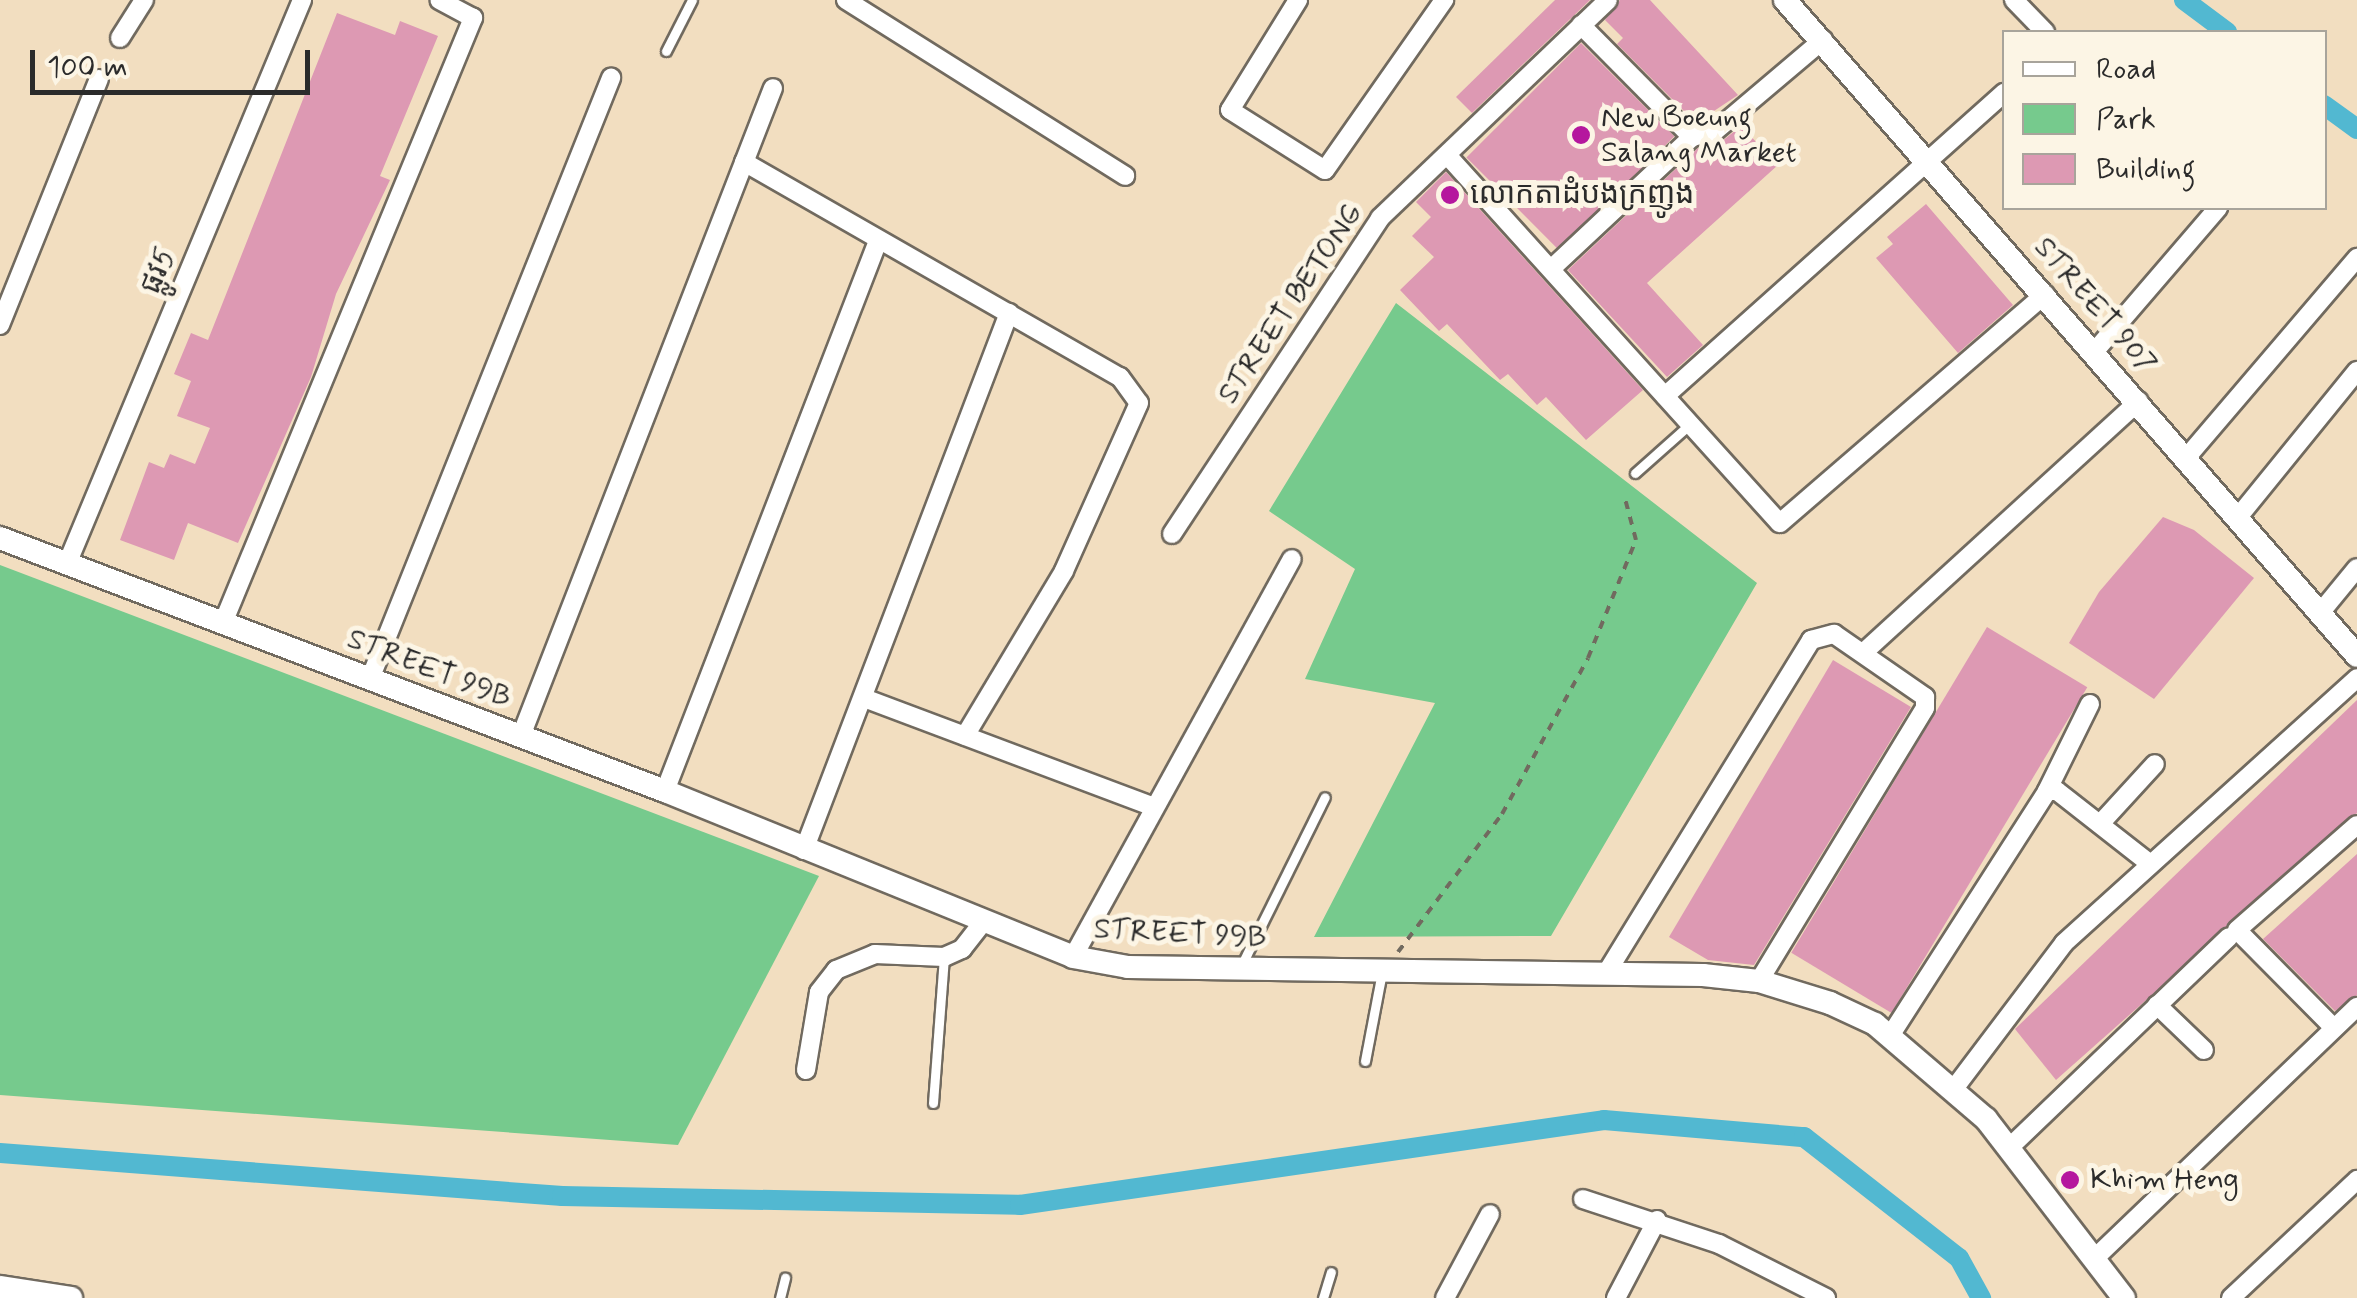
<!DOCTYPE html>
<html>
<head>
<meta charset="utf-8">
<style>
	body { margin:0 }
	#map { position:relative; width:2357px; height:1298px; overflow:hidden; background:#f2dec0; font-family:Mynerve,"Noto Sans Khmer",sans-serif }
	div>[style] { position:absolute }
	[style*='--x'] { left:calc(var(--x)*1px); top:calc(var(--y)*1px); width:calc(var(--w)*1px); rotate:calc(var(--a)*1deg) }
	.green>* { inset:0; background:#76ca8d }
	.canal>* { height:20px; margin:-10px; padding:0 10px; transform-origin:10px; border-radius:10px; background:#52b8d1 }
	.building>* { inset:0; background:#dd99b3; transform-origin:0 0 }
	.path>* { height:4px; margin-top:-2px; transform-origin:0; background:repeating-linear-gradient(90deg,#716a5f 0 8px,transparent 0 16px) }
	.roads { filter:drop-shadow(2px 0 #716a5f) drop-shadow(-2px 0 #716a5f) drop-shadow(0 2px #716a5f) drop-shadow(0 -2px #716a5f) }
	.service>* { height:9px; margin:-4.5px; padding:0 4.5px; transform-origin:4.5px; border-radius:4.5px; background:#fff }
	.minor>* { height:18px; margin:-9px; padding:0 9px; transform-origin:9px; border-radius:9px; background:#fff }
	.tertiary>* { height:22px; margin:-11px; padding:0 11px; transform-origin:11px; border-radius:11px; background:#fff }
	.dots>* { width:28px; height:28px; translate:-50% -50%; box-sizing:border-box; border:5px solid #fcf5e5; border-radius:50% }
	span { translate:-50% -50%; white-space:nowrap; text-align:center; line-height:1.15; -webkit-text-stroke:10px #fcf5e5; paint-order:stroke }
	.poi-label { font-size:30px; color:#2b2b2b }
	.left { translate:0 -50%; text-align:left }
	.street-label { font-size:30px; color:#2b2b2b }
	.legend { position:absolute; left:2002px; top:30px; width:325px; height:180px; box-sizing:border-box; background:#fcf5e5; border:2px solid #a8a49b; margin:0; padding:12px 18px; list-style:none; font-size:30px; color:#2b2b2b }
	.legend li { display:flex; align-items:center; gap:20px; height:50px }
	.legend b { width:50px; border:2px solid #a8a49b }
	.scale { position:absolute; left:30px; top:50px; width:280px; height:45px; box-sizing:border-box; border:5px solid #2b2b2b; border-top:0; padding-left:12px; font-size:30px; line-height:35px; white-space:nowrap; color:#2b2b2b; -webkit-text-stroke:8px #fcf5e5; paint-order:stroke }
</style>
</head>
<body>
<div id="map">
	<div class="green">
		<i style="clip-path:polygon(1396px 303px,1757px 583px,1551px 936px,1314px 937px,1435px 703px,1305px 679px,1355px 569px,1269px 511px)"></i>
		<i style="clip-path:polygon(0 565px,819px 876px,678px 1145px,0 1095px)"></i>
	</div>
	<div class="canal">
		<i style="--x:2184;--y:0;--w:54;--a:36.7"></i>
		<i style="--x:2324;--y:105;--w:41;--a:36"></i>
		<i style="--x:0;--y:1153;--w:564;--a:4.38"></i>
		<i style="--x:562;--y:1196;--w:458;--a:1.1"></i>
		<i style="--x:1020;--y:1205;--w:590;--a:-8.28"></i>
		<i style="--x:1604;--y:1120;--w:201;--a:4.9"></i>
		<i style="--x:1804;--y:1137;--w:197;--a:38"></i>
		<i style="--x:1959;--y:1258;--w:46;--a:61.2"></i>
	</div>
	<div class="building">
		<i style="clip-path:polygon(1555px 0,1590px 0,1472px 113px,1456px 97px)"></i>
		<i style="clip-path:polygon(1620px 0,1650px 0,1738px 95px,1696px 123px,1617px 44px,1623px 38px,1605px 20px)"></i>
		<i style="clip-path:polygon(337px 13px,395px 35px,400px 21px,438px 36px,380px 176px,390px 180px,336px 294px,311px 377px,238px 543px,188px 523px,174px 560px,120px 540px,149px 462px,164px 468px,170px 454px,195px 464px,210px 428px,177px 416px,191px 381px,174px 374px,191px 333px,208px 340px)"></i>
		<i style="left:1581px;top:43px;width:132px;height:162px;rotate:45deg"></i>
		<i style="clip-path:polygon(1741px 126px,1778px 165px,1647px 283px,1703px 345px,1667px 377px,1568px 270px,1698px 148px,1721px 142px)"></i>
		<i style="clip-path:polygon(1446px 172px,1643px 390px,1586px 440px,1546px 397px,1537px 405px,1508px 374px,1500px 380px,1447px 324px,1439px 331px,1400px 290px,1434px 257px,1412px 236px,1431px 217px,1416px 202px)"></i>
		<i style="clip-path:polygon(1926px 204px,2013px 305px,1958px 353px,1876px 258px,1893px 244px,1887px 237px)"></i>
		<i style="clip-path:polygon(2163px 517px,2194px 530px,2254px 578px,2154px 699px,2069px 643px,2099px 592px)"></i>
		<i style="left:1987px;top:627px;width:117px;height:380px;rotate:31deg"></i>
		<i style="clip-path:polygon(1833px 660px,1911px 707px,1754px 965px,1708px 960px,1669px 937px)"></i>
		<i style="clip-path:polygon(2357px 700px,2357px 813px,2056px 1080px,2015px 1029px)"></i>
		<i style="clip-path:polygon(2357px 854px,2357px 995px,2335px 1011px,2263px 939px)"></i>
	</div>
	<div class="path">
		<i style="--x:1398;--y:952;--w:173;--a:-53"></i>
		<i style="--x:1502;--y:814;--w:178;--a:-61.1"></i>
		<i style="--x:1588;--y:658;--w:127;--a:-67.9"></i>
		<i style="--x:1636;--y:540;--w:47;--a:-104.9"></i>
	</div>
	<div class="roads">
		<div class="service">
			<i style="--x:666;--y:51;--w:57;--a:-63"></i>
			<i style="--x:1635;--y:473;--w:74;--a:-41.7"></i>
			<i style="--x:1242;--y:964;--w:186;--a:-63.6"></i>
			<i style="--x:1365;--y:1061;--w:91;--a:-79.2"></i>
			<i style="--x:933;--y:1103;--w:146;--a:-85.7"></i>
			<i style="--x:780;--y:1298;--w:21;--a:-76"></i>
			<i style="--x:1323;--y:1298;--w:27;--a:-73"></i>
		</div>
		<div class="minor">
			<i style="--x:846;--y:0;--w:330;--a:32.2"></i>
			<i style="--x:1298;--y:0;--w:129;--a:121.7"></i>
			<i style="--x:1230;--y:110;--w:112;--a:32.3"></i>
			<i style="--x:1325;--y:170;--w:208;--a:-55"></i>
			<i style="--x:2014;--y:0;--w:45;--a:45.9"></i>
			<i style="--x:1581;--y:25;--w:158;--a:45.3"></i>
			<i style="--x:120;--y:38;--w:45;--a:-57.7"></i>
			<i style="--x:1447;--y:155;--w:496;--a:47.9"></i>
			<i style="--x:1780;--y:523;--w:350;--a:-40.8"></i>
			<i style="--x:744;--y:162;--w:433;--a:29.8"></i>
			<i style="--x:1120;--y:377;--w:32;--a:54"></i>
			<i style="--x:1139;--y:403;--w:184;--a:114.1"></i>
			<i style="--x:1064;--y:571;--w:192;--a:121"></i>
			<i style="--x:1551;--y:269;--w:193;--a:-43.1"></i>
			<i style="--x:1692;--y:137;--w:23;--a:-13"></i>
			<i style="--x:1714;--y:132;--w:143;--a:-40.2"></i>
			<i style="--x:0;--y:325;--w:265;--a:-68.1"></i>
			<i style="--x:2095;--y:351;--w:189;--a:-49.3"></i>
			<i style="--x:1665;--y:396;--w:455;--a:-41.8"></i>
			<i style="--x:2187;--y:457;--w:262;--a:-49.5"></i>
			<i style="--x:2239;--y:516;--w:187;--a:-50.9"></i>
			<i style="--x:1172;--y:534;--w:378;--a:-56.6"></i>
			<i style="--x:1380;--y:218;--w:315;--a:-43.7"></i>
			<i style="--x:67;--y:564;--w:611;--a:-67.38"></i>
			<i style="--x:2320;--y:613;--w:58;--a:-50.6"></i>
			<i style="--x:223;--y:623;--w:655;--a:-67.55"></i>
			<i style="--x:473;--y:18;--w:38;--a:-152"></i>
			<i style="--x:1864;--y:652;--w:372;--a:-42.4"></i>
			<i style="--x:370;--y:679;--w:648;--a:-68.15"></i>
			<i style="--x:864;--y:698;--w:308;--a:20.6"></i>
			<i style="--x:521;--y:736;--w:695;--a:-68.75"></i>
			<i style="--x:665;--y:791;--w:590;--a:-68.83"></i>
			<i style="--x:2047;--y:791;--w:10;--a:0"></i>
			<i style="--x:2057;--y:791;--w:115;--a:38"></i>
			<i style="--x:2100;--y:824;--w:81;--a:-47.5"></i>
			<i style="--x:804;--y:850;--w:575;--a:-69.11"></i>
			<i style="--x:1073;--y:957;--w:454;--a:-61.2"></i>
			<i style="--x:1607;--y:972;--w:390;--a:-58.4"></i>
			<i style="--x:1811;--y:640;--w:24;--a:-15"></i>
			<i style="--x:1834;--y:634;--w:111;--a:34.7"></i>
			<i style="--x:1925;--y:697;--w:11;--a:90"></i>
			<i style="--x:1925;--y:708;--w:320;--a:121.3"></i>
			<i style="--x:2157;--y:1005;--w:65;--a:43.8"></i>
			<i style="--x:2333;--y:1027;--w:136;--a:-134.7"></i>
			<i style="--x:2237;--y:930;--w:159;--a:-41.2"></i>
			<i style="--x:1890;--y:1036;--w:291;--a:-57.3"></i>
			<i style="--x:2047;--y:791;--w:97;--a:-63.7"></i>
			<i style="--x:806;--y:1070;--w:79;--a:-80.5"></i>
			<i style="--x:819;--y:992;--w:28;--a:-52"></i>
			<i style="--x:836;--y:970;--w:42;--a:-22.3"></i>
			<i style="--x:875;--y:954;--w:69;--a:2.5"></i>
			<i style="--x:944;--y:957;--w:20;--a:-24"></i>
			<i style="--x:962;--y:949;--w:36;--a:-52"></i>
			<i style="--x:1953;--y:1090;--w:184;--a:-52.9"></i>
			<i style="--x:2064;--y:943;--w:395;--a:-42.1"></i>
			<i style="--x:2010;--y:1147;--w:303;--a:-43.8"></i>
			<i style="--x:1583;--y:1199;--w:143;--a:18.3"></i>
			<i style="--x:1719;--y:1244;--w:120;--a:26.8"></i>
			<i style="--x:2095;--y:1258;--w:363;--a:-43.8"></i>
			<i style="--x:1445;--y:1298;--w:95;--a:-61.8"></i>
			<i style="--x:1616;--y:1298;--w:88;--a:-62.3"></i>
			<i style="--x:2231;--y:1298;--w:173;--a:-43.1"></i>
		</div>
		<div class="tertiary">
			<i style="--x:1785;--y:0;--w:870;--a:48.91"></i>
			<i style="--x:0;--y:538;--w:712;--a:20.83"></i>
			<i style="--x:665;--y:791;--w:440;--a:22.1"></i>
			<i style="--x:1073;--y:957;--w:56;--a:10.3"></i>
			<i style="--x:1128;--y:967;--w:575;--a:0.8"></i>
			<i style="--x:1703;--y:975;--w:56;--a:6.1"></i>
			<i style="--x:1759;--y:981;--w:74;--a:17.2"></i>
			<i style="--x:1830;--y:1003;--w:50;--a:25"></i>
			<i style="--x:1875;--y:1024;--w:146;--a:40.6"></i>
			<i style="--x:1986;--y:1119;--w:226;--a:52.4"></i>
			<i style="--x:0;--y:1287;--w:72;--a:8.8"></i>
		</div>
	</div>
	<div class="dots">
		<i style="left:1581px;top:135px;background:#b5179e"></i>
		<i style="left:1450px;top:195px;background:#b5179e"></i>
		<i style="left:2070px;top:1180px;background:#b5179e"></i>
	</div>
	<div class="poi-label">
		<span class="left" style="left:1601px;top:135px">New Boeung<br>Salang Market</span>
		<span class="left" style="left:1470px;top:195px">លោកតាដំបងក្រញូង</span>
		<span class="left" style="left:2090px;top:1180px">Khim Heng</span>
	</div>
	<div class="street-label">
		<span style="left:159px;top:271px;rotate:-67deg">ផ្លូវ5</span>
		<span style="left:1291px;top:304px;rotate:-56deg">STREET BETONG</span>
		<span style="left:2095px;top:306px;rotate:49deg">STREET 907</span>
		<span style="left:429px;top:669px;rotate:21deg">STREET 99B</span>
		<span style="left:1180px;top:934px;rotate:3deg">STREET 99B</span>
	</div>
	<ul class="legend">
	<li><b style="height:12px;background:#fff"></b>Road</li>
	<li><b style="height:28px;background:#76ca8d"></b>Park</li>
	<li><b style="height:28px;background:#dd99b3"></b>Building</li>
	</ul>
	<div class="scale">100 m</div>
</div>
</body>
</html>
